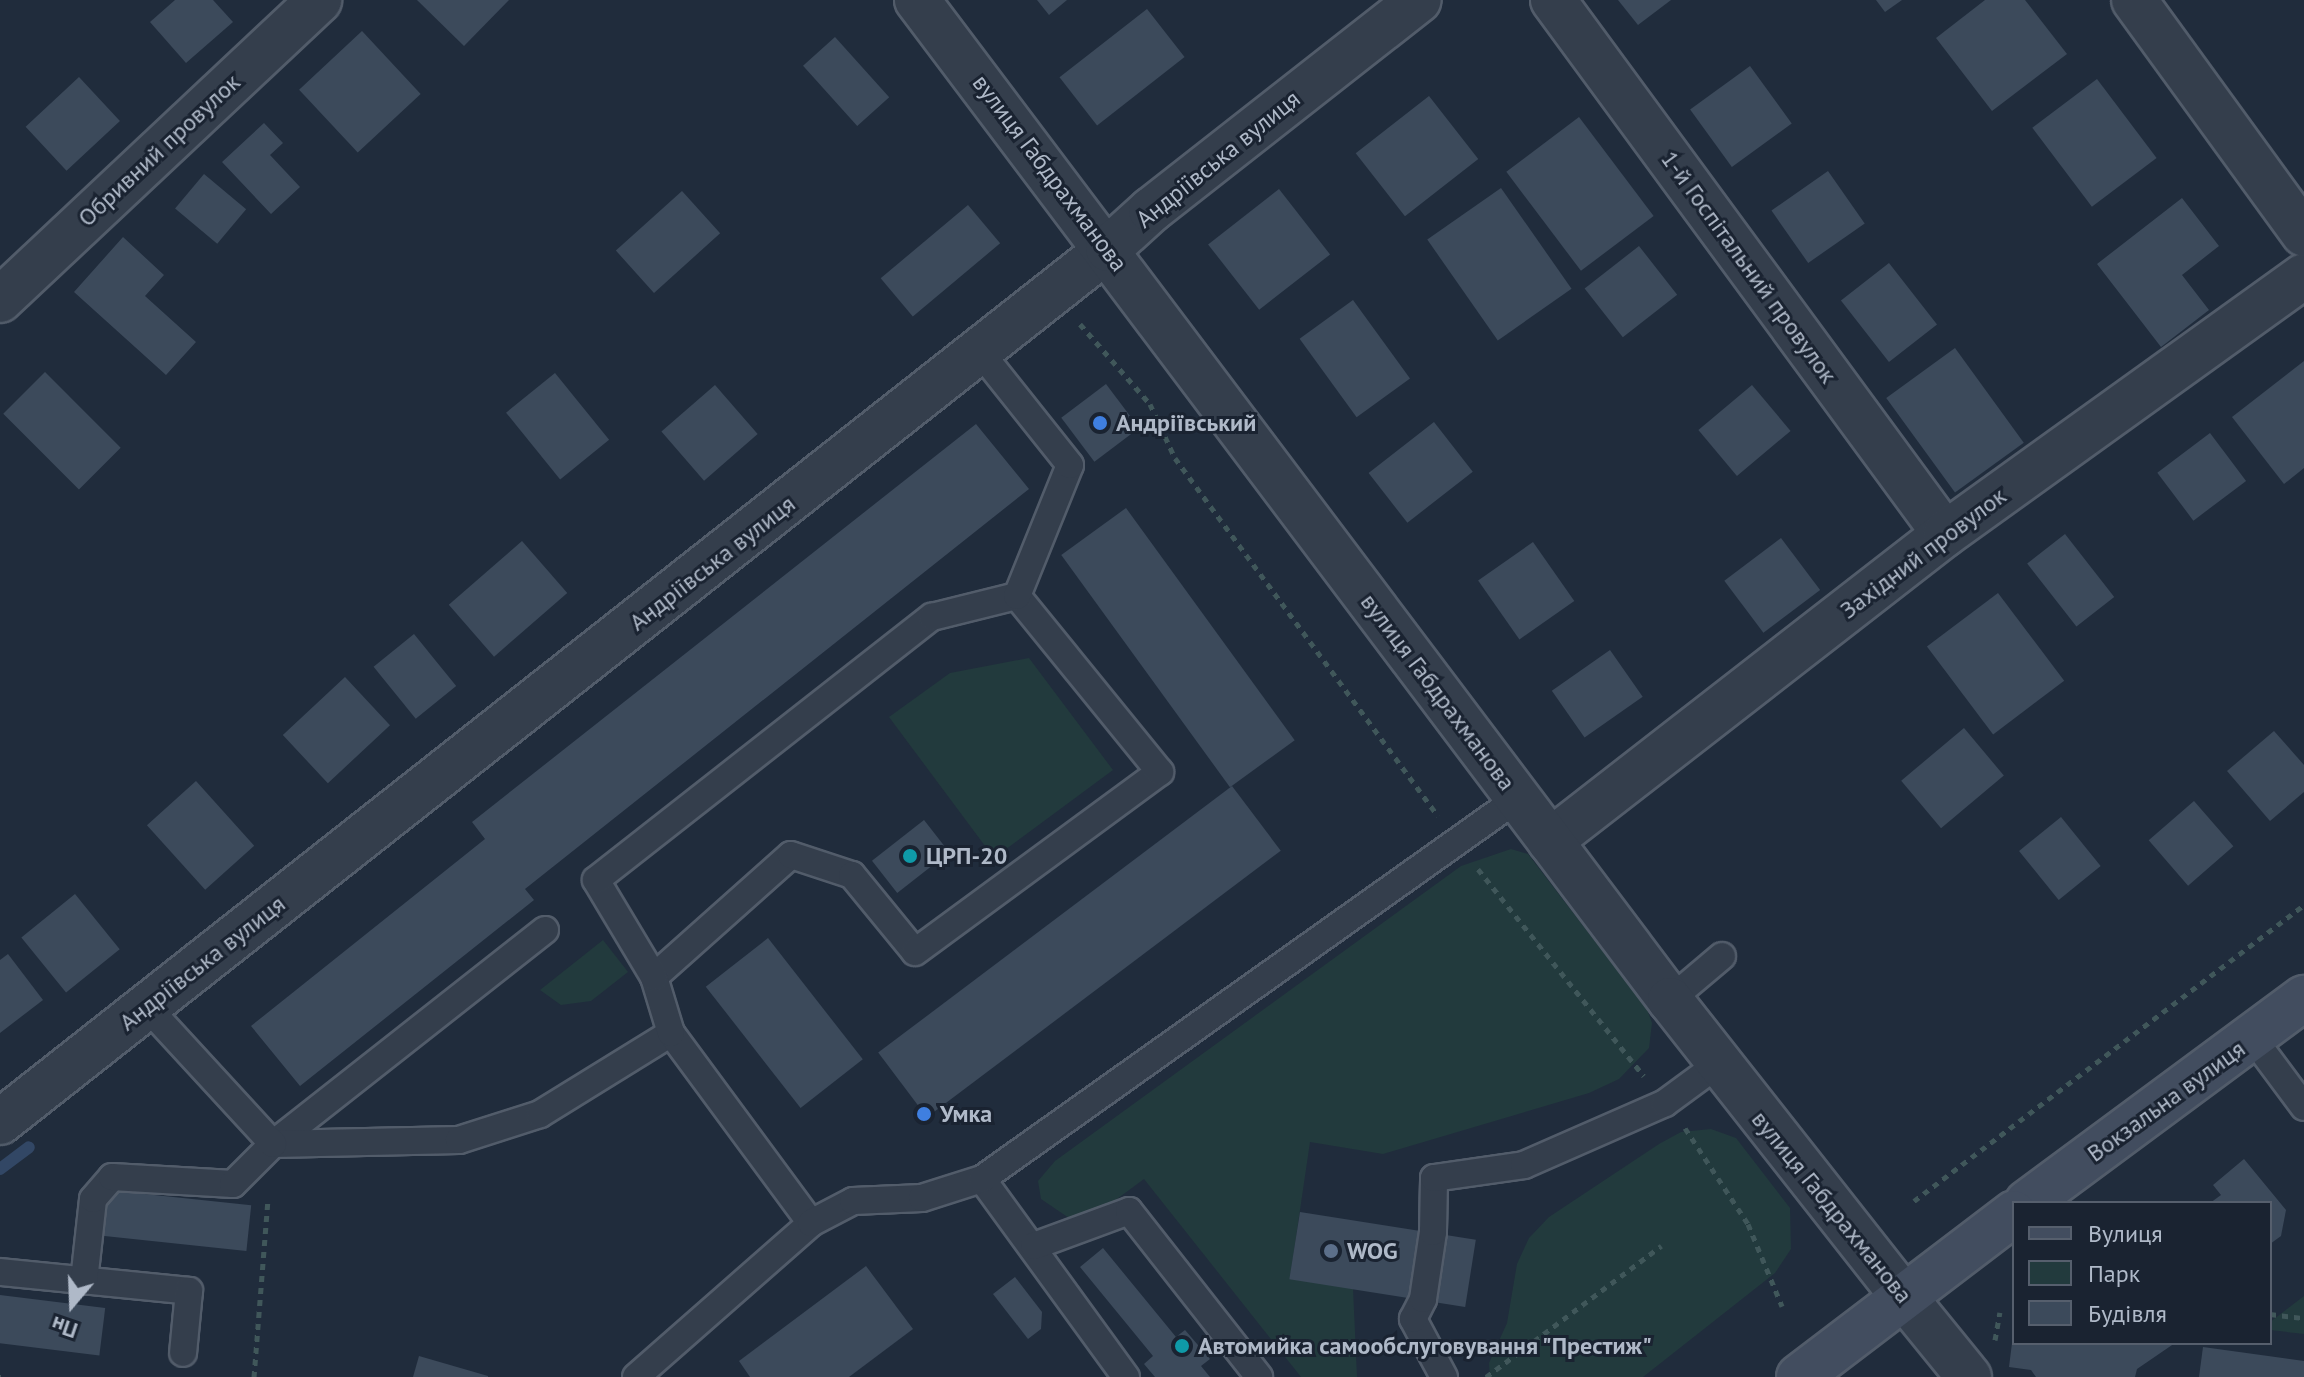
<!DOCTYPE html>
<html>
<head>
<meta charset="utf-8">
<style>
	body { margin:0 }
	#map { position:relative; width:2304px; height:1377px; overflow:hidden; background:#202c3c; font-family:"PT Sans",sans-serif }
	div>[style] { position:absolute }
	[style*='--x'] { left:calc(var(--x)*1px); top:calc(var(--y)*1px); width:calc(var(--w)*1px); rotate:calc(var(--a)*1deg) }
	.green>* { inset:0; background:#223a3d }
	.stream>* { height:12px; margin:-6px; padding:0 6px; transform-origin:6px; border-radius:6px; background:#324765 }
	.building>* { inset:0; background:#3c4a5b; transform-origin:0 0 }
	.path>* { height:5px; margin-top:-2.5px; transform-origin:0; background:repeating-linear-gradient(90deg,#40575a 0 6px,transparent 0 12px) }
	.roads { filter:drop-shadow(2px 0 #525c6a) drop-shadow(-2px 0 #525c6a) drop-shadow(0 2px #525c6a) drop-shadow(0 -2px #525c6a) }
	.service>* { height:26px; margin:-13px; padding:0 13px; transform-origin:13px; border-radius:13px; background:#343e4c }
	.minor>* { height:44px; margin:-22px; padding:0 22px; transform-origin:22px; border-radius:22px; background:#343e4c }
	.tertiary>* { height:44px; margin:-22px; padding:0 22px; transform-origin:22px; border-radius:22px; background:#343e4c }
	.secondary>* { height:44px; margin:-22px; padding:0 22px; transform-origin:22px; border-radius:22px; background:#424d5f }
	.dots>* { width:22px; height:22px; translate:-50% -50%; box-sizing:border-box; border:4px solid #1a2331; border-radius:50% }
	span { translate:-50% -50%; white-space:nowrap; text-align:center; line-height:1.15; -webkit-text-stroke:6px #1a2331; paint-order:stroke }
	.street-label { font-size:24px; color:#afb9c8 }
	.poi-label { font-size:24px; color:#afb9c8; font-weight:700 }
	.left { translate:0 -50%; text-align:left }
	.legend { position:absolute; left:2012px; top:1201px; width:260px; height:144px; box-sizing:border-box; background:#1a2331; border:2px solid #565f6d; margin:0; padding:10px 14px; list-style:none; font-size:24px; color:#afb9c8 }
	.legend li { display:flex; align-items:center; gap:16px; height:40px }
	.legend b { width:40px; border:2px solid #565f6d }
	.north { position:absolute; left:32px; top:1265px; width:80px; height:80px; -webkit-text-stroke:6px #1a2331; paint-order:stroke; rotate:199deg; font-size:22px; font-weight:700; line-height:32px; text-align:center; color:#afb9c8 }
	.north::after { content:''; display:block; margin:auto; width:28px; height:36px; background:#afb9c8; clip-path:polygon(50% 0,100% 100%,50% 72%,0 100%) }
</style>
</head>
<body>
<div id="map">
	<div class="green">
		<i style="clip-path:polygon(1029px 658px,1113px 770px,994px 858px,889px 717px,950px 673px)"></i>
		<i style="clip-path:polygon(1511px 849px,1528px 854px,1647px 1009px,1652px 1023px,1649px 1048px,1619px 1079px,1589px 1093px,1383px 1154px,1310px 1142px,1290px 1278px,1353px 1288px,1357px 1377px,1301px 1377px,1144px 1179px,1098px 1213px,1072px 1220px,1041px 1199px,1038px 1181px,1055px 1161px,1461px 866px)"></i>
		<i style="clip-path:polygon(603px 940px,628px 972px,591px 1001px,561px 1005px,540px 990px)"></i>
		<i style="clip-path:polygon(1711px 1129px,1736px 1138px,1790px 1208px,1791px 1249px,1775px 1273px,1643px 1377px,1490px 1377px,1489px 1363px,1507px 1323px,1517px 1264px,1529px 1238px,1549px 1217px,1659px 1144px,1681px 1132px)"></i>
		<i style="clip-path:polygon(2304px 1296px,2304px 1334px,2270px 1330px,2270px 1322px)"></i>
	</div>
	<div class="stream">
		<i style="--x:0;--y:1169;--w:36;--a:-37"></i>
	</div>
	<div class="building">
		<i style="clip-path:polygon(175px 0,213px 0,233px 22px,186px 63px,150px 22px)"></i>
		<i style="clip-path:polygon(417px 0,509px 0,464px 46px)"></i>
		<i style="clip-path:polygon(1037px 0,1067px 0,1049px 15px)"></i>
		<i style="clip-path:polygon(1618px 0,1671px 0,1638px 25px)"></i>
		<i style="clip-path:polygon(1876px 0,1902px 0,1885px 12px)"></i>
		<i style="clip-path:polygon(1985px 0,2025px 0,2067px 54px,1992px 111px,1936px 38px)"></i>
		<i style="left:1147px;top:9px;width:61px;height:111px;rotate:52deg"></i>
		<i style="left:362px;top:31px;width:86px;height:86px;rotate:47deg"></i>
		<i style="left:835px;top:37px;width:81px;height:43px;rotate:48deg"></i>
		<i style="left:1750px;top:66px;width:71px;height:74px;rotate:54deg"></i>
		<i style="left:79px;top:77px;width:60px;height:73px;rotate:47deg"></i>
		<i style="left:2097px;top:79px;width:99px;height:81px;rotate:53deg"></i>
		<i style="left:1429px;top:96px;width:80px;height:93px;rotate:52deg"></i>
		<i style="left:1579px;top:117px;width:124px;height:91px;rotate:53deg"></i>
		<i style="clip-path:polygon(264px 123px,283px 143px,270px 155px,300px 187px,271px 214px,222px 162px)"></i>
		<i style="left:1828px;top:171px;width:64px;height:69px;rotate:55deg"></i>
		<i style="left:204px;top:174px;width:55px;height:45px;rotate:40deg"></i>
		<i style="left:1501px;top:188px;width:123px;height:90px;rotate:55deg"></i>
		<i style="left:1279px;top:189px;width:83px;height:90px;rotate:52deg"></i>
		<i style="left:682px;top:191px;width:57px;height:89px;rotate:48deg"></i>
		<i style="clip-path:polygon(2182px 198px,2219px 246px,2182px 275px,2209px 310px,2161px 347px,2097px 264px)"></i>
		<i style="left:968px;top:205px;width:50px;height:114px;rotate:50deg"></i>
		<i style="clip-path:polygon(123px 237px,164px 275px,145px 296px,196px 342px,166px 375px,74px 292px)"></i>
		<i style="left:1639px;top:246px;width:62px;height:69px;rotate:52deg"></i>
		<i style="left:1889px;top:263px;width:78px;height:61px;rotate:52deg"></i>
		<i style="left:1353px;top:300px;width:97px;height:66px;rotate:54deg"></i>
		<i style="left:1955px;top:348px;width:117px;height:85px;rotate:54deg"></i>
		<i style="clip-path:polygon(2304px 361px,2304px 468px,2284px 484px,2232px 417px)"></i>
		<i style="left:45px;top:372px;width:107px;height:59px;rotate:45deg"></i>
		<i style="left:555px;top:373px;width:86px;height:63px;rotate:51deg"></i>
		<i style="left:1106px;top:384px;width:55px;height:56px;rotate:53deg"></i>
		<i style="left:715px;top:385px;width:65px;height:71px;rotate:49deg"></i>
		<i style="left:1752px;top:385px;width:60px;height:70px;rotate:50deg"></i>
		<i style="left:1434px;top:422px;width:63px;height:83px;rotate:52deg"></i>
		<i style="clip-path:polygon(976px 424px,1029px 489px,525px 889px,534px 900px,300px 1086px,251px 1026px,485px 839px,472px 822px)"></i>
		<i style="left:2210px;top:433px;width:60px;height:66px;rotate:53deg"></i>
		<i style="left:1126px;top:508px;width:287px;height:80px;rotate:54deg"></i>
		<i style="left:2065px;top:534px;width:80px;height:48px;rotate:52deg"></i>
		<i style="left:1781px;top:538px;width:65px;height:71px;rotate:53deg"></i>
		<i style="left:522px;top:541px;width:69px;height:97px;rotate:49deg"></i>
		<i style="left:1533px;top:542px;width:72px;height:67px;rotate:55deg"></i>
		<i style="left:1998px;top:593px;width:110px;height:89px;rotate:53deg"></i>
		<i style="left:414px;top:634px;width:67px;height:52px;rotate:51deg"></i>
		<i style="left:1610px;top:650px;width:57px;height:71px;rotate:55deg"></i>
		<i style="left:345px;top:677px;width:66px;height:85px;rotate:47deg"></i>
		<i style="left:1964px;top:728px;width:62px;height:82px;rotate:50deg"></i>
		<i style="clip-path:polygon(2274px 731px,2304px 765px,2304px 792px,2270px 821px,2227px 771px)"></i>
		<i style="left:196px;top:781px;width:87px;height:66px;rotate:48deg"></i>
		<i style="left:1232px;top:786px;width:81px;height:443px;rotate:53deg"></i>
		<i style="left:2194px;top:801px;width:60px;height:60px;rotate:49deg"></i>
		<i style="left:2061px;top:817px;width:63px;height:54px;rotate:51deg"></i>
		<i style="left:924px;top:820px;width:41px;height:66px;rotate:52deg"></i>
		<i style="left:75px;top:894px;width:71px;height:69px;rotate:51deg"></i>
		<i style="left:768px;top:938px;width:154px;height:79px;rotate:52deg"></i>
		<i style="clip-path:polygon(8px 954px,43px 1000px,0 1033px,0 960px)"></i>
		<i style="clip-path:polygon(2244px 1159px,2286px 1210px,2281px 1236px,2270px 1244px,2270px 1203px,2210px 1203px,2221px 1195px,2213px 1185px)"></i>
		<i style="left:107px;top:1190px;width:145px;height:46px;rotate:6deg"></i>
		<i style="left:1300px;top:1212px;width:178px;height:68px;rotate:9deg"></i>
		<i style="clip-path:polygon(1103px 1248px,1176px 1337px,1185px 1330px,1210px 1359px,1201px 1366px,1210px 1377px,1155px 1377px,1144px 1364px,1153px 1356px,1080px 1267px)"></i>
		<i style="clip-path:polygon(866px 1266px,913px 1329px,849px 1377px,750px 1377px,739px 1361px)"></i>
		<i style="clip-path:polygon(1015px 1277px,1042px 1312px,1041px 1329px,1028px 1339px,993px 1294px)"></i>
		<i style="left:0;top:1295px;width:106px;height:48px;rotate:7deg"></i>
		<i style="clip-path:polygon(2012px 1343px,2175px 1343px,2137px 1369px,2135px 1377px,2036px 1377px,2031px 1370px,2009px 1367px)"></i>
		<i style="clip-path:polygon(2203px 1347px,2304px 1361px,2304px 1377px,2199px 1377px)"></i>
		<i style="clip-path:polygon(419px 1356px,488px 1376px,488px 1377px,413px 1377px)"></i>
	</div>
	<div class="path">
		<i style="--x:1080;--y:324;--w:106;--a:48.8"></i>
		<i style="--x:1150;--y:404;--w:60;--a:65.2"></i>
		<i style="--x:1175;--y:458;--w:444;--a:53.7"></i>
		<i style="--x:1478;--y:869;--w:265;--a:51.3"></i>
		<i style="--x:1685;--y:1128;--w:115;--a:56.7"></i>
		<i style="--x:1748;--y:1224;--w:89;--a:67.5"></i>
		<i style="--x:1914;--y:1201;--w:490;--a:-37.2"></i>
		<i style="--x:2270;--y:1314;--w:34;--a:7"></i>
		<i style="--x:1995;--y:1340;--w:28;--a:-80"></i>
		<i style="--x:0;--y:1377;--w:1;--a:0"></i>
		<i style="--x:254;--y:1377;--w:179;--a:-85.5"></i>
		<i style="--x:1486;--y:1377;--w:219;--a:-36.8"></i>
	</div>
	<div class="roads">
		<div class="service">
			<i style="--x:545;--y:930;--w:346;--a:141.8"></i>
			<i style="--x:273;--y:1144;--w:186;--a:-1.2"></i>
			<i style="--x:459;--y:1140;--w:85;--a:-17.8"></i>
			<i style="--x:540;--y:1114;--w:154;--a:-31.7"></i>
			<i style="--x:654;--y:977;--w:183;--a:-41.7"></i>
			<i style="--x:791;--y:855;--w:64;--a:18.2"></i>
			<i style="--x:852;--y:875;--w:99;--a:50.7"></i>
			<i style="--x:915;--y:952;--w:304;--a:-36.3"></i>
			<i style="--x:1160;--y:772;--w:227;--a:-129.1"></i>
			<i style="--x:1670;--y:1000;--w:68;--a:-40.2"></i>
			<i style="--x:2252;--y:1037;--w:87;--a:53.4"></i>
			<i style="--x:982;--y:1179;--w:245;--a:54"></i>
			<i style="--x:811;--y:1223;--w:236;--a:-126.4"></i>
			<i style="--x:671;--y:1033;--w:59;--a:-106.9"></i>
			<i style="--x:654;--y:977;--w:113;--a:-120.9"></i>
			<i style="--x:596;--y:880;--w:427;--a:-38.1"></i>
			<i style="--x:932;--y:617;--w:88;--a:-13.9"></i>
			<i style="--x:1017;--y:596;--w:141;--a:-68"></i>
			<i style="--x:1070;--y:465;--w:144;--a:-128.5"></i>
			<i style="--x:1034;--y:1246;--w:101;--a:-20.2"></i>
			<i style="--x:1129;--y:1211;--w:211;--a:51.9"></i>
			<i style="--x:0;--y:1272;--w:190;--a:5.7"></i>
			<i style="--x:189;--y:1291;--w:62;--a:95.5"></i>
			<i style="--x:84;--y:1281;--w:82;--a:-83.7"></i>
			<i style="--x:93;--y:1199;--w:29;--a:-49"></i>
			<i style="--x:112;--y:1177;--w:121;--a:3.3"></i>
			<i style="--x:233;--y:1184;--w:57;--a:-45"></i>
			<i style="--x:273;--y:1144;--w:188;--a:-132.6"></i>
			<i style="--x:636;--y:1377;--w:233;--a:-41.3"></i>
			<i style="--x:811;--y:1223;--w:47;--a:-27.6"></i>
			<i style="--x:853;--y:1201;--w:69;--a:-2.5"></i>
			<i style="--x:922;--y:1198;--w:63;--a:-17.6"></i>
			<i style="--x:982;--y:1179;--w:656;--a:-35.39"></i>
			<i style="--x:1444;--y:1377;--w:66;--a:-118.1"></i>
			<i style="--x:1413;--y:1319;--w:22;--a:-63"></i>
			<i style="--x:1423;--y:1299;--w:68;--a:-81.5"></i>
			<i style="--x:1433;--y:1232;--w:54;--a:-88.9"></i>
			<i style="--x:1434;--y:1178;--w:91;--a:-8.2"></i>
			<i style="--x:1524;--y:1165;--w:154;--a:-23.7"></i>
			<i style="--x:1665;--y:1103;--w:66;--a:-36.3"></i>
		</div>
		<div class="minor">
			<i style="--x:1553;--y:0;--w:662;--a:53.72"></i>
			<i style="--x:2134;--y:0;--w:289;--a:54"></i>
			<i style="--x:0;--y:300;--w:438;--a:-43.2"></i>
			<i style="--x:1550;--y:841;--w:500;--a:-37.85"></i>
			<i style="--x:1945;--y:534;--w:442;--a:-35.7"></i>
			<i style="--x:0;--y:1122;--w:1411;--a:-38.23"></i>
			<i style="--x:1904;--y:1297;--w:103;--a:50.9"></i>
		</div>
		<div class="tertiary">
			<i style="--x:917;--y:0;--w:1252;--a:53.02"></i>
			<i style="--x:1670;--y:1000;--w:378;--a:51.8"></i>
			<i style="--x:1108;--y:249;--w:58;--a:-42.2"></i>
			<i style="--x:1151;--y:210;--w:340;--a:-38.1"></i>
		</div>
		<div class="secondary">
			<i style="--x:2027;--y:1203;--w:345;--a:-36.5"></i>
			<i style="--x:1799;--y:1377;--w:270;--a:-37.3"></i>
		</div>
	</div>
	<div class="dots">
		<i style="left:1100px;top:423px;background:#3f7fe0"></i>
		<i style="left:910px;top:856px;background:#0f9aa8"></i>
		<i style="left:924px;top:1114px;background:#3f7fe0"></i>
		<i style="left:1331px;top:1251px;background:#5c6f8a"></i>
		<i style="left:1182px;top:1346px;background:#0f9aa8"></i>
	</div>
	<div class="street-label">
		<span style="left:159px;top:150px;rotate:-43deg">Обривний провулок</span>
		<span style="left:1218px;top:159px;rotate:-39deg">Андріївська вулиця</span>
		<span style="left:1050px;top:173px;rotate:53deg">вулиця Габдрахманова</span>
		<span style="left:1749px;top:267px;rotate:54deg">1-й Госпітальний провулок</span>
		<span style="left:1923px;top:553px;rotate:-37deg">Західний провулок</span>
		<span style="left:712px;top:563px;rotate:-38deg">Андріївська вулиця</span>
		<span style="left:1438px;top:692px;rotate:53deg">вулиця Габдрахманова</span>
		<span style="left:202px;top:963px;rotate:-38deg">Андріївська вулиця</span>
		<span style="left:2166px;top:1101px;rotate:-36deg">Вокзальна вулиця</span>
		<span style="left:1832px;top:1207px;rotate:51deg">вулиця Габдрахманова</span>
	</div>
	<div class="poi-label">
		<span class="left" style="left:1116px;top:423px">Андріївський</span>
		<span class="left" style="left:926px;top:856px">ЦРП-20</span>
		<span class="left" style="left:940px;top:1114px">Умка</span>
		<span class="left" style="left:1347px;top:1251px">WOG</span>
		<span class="left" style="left:1198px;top:1346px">Автомийка самообслуговування "Престиж"</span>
	</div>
	<ul class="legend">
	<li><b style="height:10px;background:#424d5f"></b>Вулиця</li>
	<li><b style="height:22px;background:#223a3d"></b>Парк</li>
	<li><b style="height:22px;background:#3c4a5b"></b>Будівля</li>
	</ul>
	<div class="north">Пн</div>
</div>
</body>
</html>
